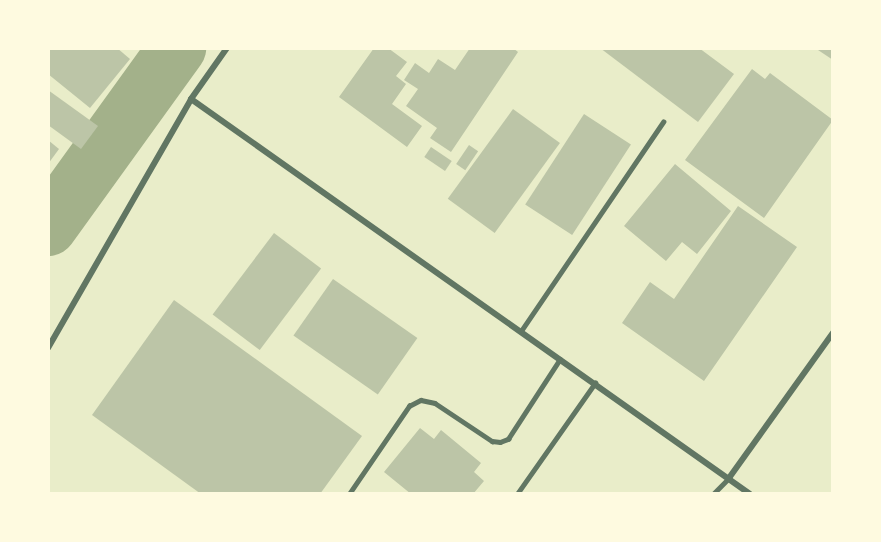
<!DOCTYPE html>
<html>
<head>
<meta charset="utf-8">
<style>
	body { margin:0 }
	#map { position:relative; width:881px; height:542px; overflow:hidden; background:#e9edc9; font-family:Helvetica,sans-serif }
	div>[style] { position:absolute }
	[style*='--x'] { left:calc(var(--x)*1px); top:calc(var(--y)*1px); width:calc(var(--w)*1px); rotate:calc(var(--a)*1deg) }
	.river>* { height:58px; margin:-29px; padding:0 29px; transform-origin:29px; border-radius:29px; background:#a3b18a }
	.building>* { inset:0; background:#bcc5a7; transform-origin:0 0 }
	.service>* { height:4.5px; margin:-2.25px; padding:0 2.25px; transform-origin:2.25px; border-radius:2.25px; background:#617663 }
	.minor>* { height:6px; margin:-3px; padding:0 3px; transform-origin:3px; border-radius:3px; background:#617663 }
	span { translate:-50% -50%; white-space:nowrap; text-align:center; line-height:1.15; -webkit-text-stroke:6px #fefae0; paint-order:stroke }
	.frame { position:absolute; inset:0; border:50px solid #fefae0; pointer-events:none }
</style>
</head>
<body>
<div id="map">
	<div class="river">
		<i style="--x:48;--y:227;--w:221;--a:-54.2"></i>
	</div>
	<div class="building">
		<i style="clip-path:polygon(48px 48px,117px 48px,130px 59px,90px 108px,48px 74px)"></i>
		<i style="clip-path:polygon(374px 48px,388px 48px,407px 62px,396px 76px,406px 84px,392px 104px,422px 126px,407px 147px,339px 97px)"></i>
		<i style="clip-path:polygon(470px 48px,513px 48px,518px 52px,451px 152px,430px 138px,437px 128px,406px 106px,418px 89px,404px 80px,415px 63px,429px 73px,438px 59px,455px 70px)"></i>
		<i style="clip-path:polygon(600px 48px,699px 48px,734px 74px,698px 122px)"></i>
		<i style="clip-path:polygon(815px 48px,833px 48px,833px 60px)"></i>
		<i style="clip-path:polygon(752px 69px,765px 79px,770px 73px,833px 120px,764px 218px,685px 160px)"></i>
		<i style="clip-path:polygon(48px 90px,98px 126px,81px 149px,48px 125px)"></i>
		<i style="left:513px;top:109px;width:58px;height:111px;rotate:36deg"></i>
		<i style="left:584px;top:114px;width:56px;height:108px;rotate:33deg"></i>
		<i style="clip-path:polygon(48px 140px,59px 149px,48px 164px)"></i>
		<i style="left:469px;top:145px;width:11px;height:23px;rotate:34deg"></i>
		<i style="left:431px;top:147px;width:25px;height:12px;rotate:34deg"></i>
		<i style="clip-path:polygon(675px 164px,731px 211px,697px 254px,682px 242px,666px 261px,624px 226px)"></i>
		<i style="clip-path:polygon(738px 206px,797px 247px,704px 381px,622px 323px,650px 282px,674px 299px)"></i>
		<i style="left:274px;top:233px;width:59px;height:102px;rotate:37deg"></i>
		<i style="left:333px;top:279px;width:103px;height:69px;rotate:35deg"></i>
		<i style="clip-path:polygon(174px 300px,362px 436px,320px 494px,201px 494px,92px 415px)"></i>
		<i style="clip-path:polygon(420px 428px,434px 439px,441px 430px,481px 463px,474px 472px,484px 481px,473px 494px,411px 494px,384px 472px)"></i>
	</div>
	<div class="service">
		<i style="--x:521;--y:331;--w:253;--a:-55.8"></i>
		<i style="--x:349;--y:494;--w:107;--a:-55.7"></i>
		<i style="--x:409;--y:406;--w:13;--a:-27"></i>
		<i style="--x:421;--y:400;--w:14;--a:12"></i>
		<i style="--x:435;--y:403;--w:69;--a:33.7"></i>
		<i style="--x:492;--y:441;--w:8;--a:7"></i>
		<i style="--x:500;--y:442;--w:9;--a:-21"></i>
		<i style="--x:508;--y:439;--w:95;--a:-57"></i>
		<i style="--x:517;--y:494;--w:136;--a:-54.9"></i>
		<i style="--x:713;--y:494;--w:23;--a:-45"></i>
	</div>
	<div class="minor">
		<i style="--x:191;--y:99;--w:684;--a:35.25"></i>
		<i style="--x:48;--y:348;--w:287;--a:-60.1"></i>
		<i style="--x:191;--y:99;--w:62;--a:-54.8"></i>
		<i style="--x:729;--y:478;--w:178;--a:-54.4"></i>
	</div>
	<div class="frame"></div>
</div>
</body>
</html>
